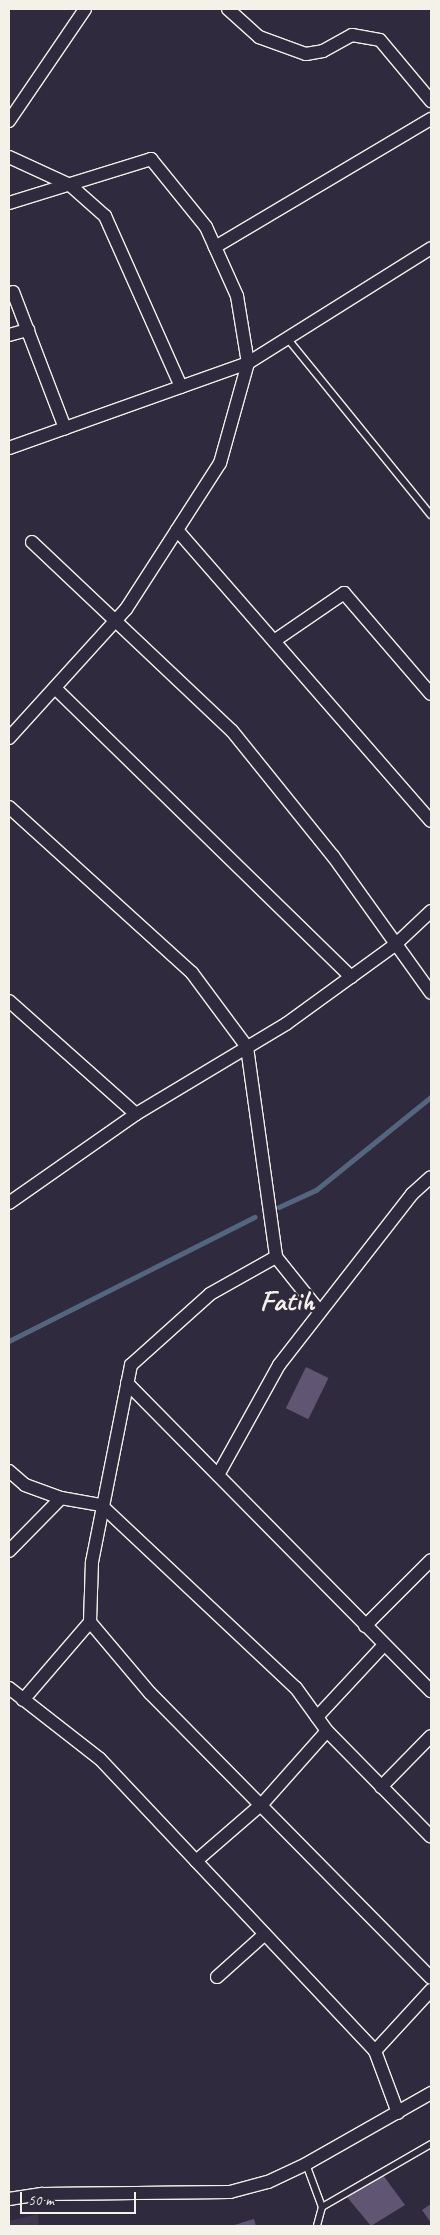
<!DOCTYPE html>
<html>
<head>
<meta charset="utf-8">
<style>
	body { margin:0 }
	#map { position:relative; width:440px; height:2235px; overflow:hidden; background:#2f2a3d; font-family:Caveat,sans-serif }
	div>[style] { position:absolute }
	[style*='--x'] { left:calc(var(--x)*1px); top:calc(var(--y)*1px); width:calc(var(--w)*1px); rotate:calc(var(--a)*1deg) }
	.built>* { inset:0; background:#3e374d }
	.stream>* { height:4.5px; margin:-2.25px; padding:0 2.25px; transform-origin:2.25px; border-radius:2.25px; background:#54657f }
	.building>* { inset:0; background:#605572; transform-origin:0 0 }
	.roads { filter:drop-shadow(1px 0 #f4f1e8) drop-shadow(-1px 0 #f4f1e8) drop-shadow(0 1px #f4f1e8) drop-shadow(0 -1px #f4f1e8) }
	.service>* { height:6px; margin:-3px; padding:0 3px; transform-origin:3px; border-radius:3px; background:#2f2a3d }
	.minor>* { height:12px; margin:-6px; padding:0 6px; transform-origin:6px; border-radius:6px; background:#2f2a3d }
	span { translate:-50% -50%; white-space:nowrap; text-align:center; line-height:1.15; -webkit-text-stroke:4.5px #2f2a3d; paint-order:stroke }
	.district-label { font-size:29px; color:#f4f1e8; font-weight:700 }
	.frame { position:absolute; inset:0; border:10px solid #f4f1e8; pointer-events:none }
	.scale { position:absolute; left:20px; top:2192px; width:116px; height:22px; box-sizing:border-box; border:2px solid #f4f1e8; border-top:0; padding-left:6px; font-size:15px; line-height:18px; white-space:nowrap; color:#f4f1e8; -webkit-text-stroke:4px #2f2a3d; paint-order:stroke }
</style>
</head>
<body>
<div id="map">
	<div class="built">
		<i style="clip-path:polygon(38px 2214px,39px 2226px,9px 2226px,9px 2221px)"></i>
	</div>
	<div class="stream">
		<i style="--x:279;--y:1207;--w:41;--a:-24.7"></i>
		<i style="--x:316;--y:1190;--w:148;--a:-39"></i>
		<i style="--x:9;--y:1341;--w:275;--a:-26.8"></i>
	</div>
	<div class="building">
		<i style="left:306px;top:1367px;width:25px;height:46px;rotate:26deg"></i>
		<i style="clip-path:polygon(383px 2175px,405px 2205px,371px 2226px,347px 2197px)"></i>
		<i style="clip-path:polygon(431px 2204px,431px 2223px,422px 2210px)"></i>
		<i style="clip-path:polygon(254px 2219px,256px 2226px,231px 2226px)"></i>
	</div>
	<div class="roads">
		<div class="service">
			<i style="--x:287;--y:338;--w:228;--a:50.9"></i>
			<i style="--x:306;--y:2164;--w:46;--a:69.6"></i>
			<i style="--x:322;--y:2207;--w:20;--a:105"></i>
			<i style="--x:322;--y:2207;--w:126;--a:-30"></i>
		</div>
		<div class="minor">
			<i style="--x:228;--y:9;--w:42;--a:42.1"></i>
			<i style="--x:259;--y:37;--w:50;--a:19.9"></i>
			<i style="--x:306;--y:54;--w:17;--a:-10"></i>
			<i style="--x:323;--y:51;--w:33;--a:-29"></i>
			<i style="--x:352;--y:35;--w:28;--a:10"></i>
			<i style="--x:380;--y:40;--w:80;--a:50.1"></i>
			<i style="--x:9;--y:121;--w:135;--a:-55.8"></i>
			<i style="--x:9;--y:157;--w:67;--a:24.7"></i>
			<i style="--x:70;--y:185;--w:47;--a:41.5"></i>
			<i style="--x:105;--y:216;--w:187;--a:66"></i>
			<i style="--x:9;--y:203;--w:149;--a:-17.2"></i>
			<i style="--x:151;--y:159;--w:87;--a:51"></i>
			<i style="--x:206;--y:227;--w:76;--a:65.8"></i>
			<i style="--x:237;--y:296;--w:68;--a:80.7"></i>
			<i style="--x:248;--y:363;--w:104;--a:105.6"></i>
			<i style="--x:220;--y:463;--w:80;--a:122.7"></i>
			<i style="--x:177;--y:530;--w:94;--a:122.8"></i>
			<i style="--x:126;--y:609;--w:174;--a:132.2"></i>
			<i style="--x:215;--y:247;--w:251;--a:-30.7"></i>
			<i style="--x:13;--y:292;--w:146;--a:69.1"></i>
			<i style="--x:9;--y:335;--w:20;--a:-15"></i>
			<i style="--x:9;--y:448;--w:254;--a:-19.6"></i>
			<i style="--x:248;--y:363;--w:216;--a:-32.1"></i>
			<i style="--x:177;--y:530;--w:386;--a:48.9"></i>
			<i style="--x:32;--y:542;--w:275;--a:43.4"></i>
			<i style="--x:232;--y:731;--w:161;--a:51.1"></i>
			<i style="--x:333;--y:856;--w:168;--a:54.4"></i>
			<i style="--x:274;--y:641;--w:85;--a:-34.4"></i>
			<i style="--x:344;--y:593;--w:133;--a:49.3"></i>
			<i style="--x:55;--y:688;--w:414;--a:44.3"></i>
			<i style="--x:9;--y:807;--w:247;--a:42.2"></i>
			<i style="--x:192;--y:973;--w:92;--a:53.4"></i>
			<i style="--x:247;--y:1047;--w:212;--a:82.1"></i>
			<i style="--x:276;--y:1257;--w:70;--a:51.3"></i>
			<i style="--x:9;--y:1001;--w:170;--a:41.7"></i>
			<i style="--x:9;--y:1203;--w:155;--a:-35"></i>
			<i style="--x:136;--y:1114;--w:175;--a:-31"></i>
			<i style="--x:286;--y:1024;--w:136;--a:-36"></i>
			<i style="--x:396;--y:944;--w:48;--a:-43.3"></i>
			<i style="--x:127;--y:1383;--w:433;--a:45.4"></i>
			<i style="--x:9;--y:1471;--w:21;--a:41"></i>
			<i style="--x:25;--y:1485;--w:38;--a:20"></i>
			<i style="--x:61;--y:1498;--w:41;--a:9.9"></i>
			<i style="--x:101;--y:1505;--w:267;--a:43.2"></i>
			<i style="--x:296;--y:1688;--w:53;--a:54.2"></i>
			<i style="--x:327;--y:1731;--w:148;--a:45.5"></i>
			<i style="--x:218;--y:1475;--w:126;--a:-61"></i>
			<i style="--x:279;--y:1365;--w:217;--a:-52.1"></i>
			<i style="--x:412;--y:1194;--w:25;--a:-42"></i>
			<i style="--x:9;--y:1551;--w:74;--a:-45.5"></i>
			<i style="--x:90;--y:1622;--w:93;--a:49.8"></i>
			<i style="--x:150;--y:1693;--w:400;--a:45.4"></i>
			<i style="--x:365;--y:1626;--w:93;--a:-45"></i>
			<i style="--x:9;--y:1688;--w:115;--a:38"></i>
			<i style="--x:100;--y:1759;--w:401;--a:46.7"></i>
			<i style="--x:375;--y:2051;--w:66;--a:69.6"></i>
			<i style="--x:23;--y:1700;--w:103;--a:-49.3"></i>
			<i style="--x:90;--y:1622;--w:60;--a:-88.1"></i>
			<i style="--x:92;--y:1562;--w:201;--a:-78.8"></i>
			<i style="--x:131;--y:1365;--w:106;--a:-41.9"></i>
			<i style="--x:210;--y:1294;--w:76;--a:-29.3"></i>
			<i style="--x:317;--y:1717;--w:98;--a:-47.1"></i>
			<i style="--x:381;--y:1787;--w:71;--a:-45.6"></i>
			<i style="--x:196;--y:1861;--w:89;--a:-40.9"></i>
			<i style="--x:263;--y:1803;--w:96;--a:-48.4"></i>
			<i style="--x:217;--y:1977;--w:64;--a:-41.9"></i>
			<i style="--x:375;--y:2051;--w:83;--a:-47.4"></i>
			<i style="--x:9;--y:2199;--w:33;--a:-9"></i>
			<i style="--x:42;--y:2194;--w:188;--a:-0.6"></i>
			<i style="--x:230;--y:2192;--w:39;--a:-15"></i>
			<i style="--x:268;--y:2182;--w:42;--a:-25.3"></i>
			<i style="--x:306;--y:2164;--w:144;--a:-29.6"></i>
		</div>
	</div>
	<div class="district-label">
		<span style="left:287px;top:1301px">Fatih</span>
	</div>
	<div class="frame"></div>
	<div class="scale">50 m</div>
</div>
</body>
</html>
